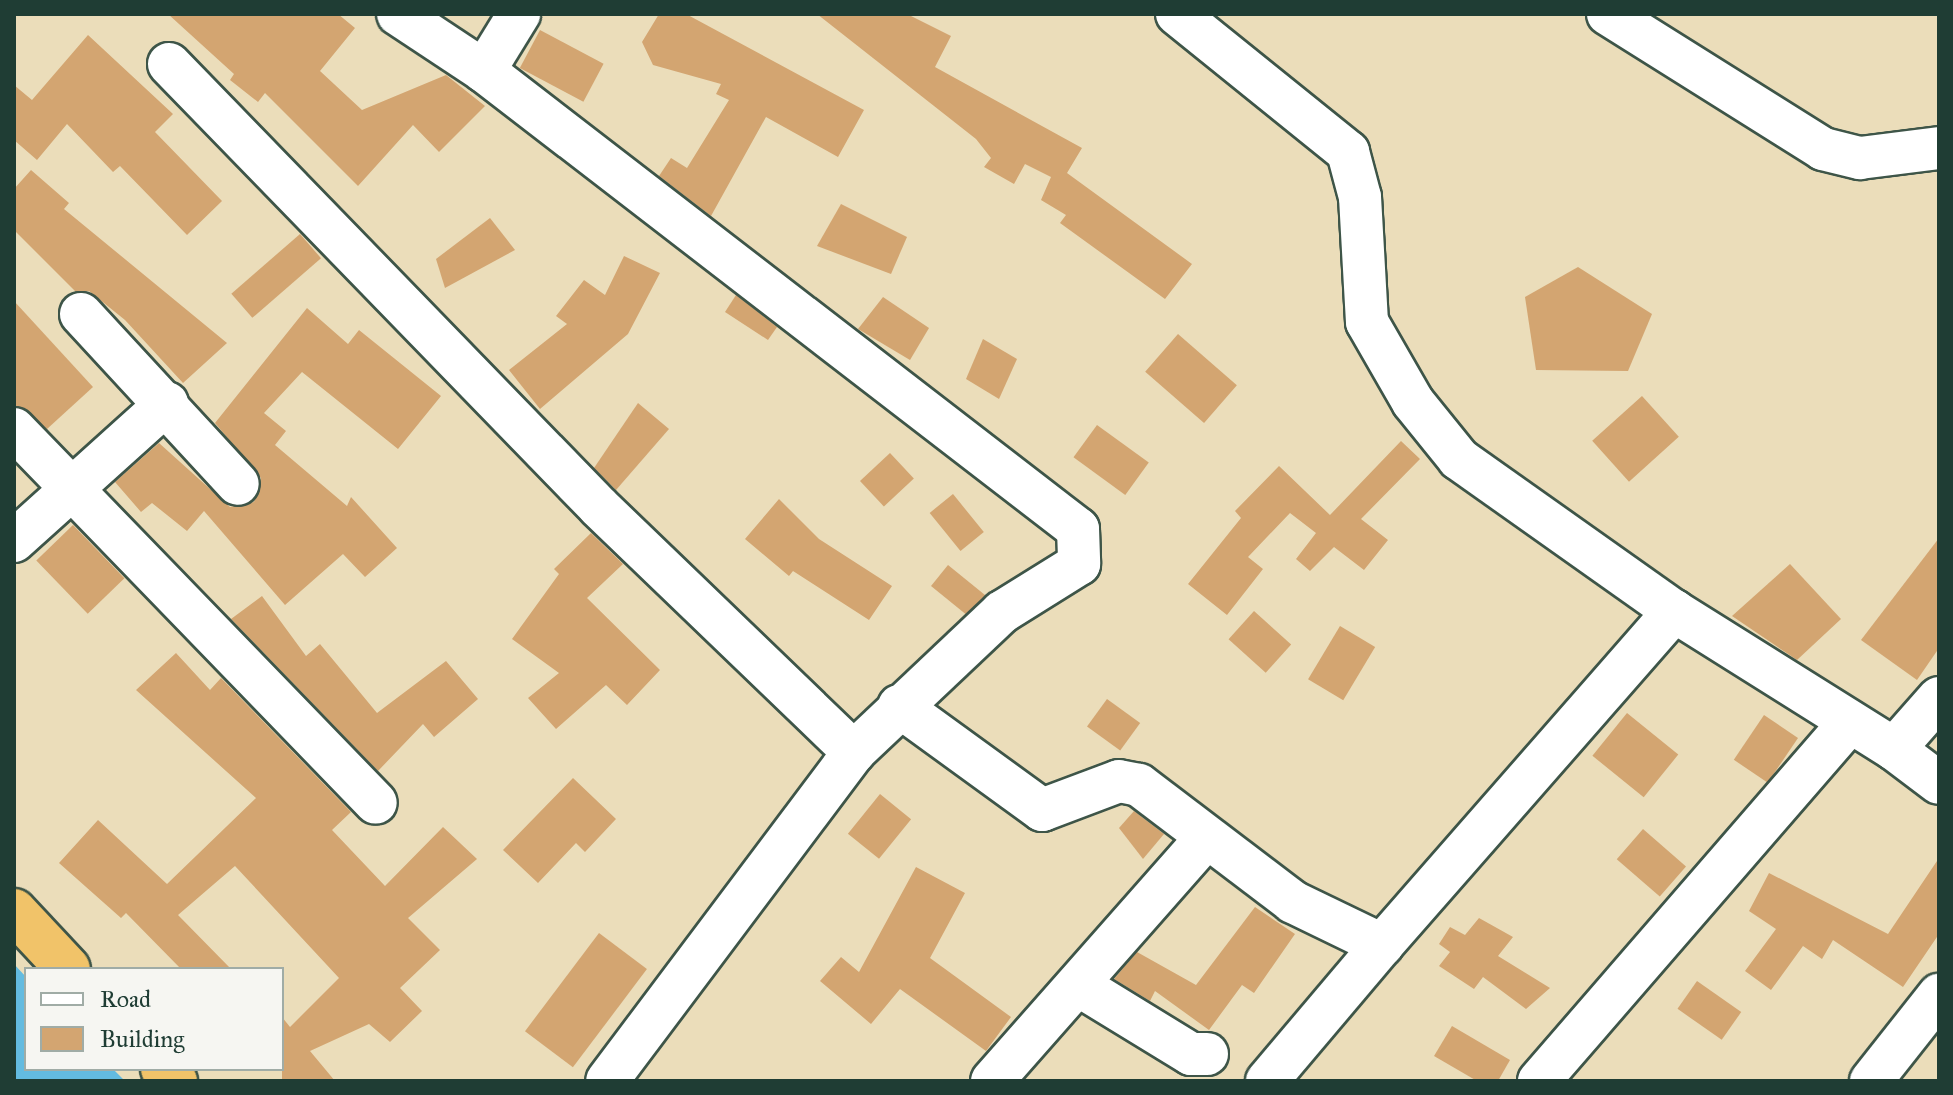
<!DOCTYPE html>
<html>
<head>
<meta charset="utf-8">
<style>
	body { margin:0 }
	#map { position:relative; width:1953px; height:1095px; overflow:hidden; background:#ebddba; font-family:"IM FELL Great Primer",serif }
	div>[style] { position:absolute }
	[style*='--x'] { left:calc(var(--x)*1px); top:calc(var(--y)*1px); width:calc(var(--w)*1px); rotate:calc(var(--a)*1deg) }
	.water>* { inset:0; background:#63bbe0 }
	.building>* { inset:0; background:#d3a571; transform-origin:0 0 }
	.roads { filter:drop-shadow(2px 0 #3e5548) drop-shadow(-2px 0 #3e5548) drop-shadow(0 2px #3e5548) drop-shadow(0 -2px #3e5548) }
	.street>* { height:42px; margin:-21px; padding:0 21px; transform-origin:21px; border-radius:21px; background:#fff }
	.highway>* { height:44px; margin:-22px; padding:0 22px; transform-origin:22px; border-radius:22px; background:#f1c369 }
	span { translate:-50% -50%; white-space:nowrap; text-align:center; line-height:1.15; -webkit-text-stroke:8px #f6f6f2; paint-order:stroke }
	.frame { position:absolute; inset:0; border:16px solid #1f3d34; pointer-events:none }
	.legend { position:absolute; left:24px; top:967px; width:260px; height:104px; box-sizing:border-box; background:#f6f6f2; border:2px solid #a0aca6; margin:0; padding:10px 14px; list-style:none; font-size:24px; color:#1f3d34 }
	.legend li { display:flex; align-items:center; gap:16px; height:40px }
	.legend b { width:40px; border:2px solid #a0aca6 }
</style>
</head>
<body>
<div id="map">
	<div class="water">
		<i style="clip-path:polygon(14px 964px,26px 977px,26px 1069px,113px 1069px,125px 1081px,14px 1081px)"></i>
	</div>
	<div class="building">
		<i style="clip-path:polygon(168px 14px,338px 14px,355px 28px,320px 71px,362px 110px,446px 75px,485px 106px,439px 152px,413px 125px,358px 186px,265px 93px,258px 102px,230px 80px,234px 74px)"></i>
		<i style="clip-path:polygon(659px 14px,686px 14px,864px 110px,838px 157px,766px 117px,711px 216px,659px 176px,671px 158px,687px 168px,729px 100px,716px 94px,721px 84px,653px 65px,642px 42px)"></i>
		<i style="clip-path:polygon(817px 14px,907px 14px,951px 36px,935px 67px,1082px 148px,1067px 173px,1192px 264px,1165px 299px,1060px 223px,1066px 215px,1041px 200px,1051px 177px,1025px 164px,1014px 184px,984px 167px,991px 158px,976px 139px)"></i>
		<i style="left:540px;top:30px;width:72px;height:43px;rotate:28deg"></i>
		<i style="clip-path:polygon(88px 35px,173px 114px,155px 132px,222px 201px,187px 235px,120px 166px,113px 172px,67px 124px,37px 160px,14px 140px,14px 85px,32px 100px)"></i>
		<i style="clip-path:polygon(31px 170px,69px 203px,64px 209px,227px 343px,183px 383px,125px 320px,89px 291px,75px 291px,14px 230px,14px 189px)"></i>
		<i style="clip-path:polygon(841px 204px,907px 237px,891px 274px,817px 246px)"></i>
		<i style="clip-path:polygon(490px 218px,515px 250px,445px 288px,436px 259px)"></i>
		<i style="left:300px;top:234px;width:32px;height:91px;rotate:49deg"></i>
		<i style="clip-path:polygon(624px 256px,660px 273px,628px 334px,540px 409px,509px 370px,567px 324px,556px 316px,584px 280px,605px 295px)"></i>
		<i style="clip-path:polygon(1578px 267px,1652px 314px,1628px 371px,1536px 370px,1525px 297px)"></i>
		<i style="clip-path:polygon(736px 295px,777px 327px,768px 340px,725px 312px)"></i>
		<i style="clip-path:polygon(883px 297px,929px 328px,910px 360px,858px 329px)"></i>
		<i style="clip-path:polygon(14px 301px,93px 387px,47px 429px,14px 406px)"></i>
		<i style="clip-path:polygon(307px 308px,348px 344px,359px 330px,441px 396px,398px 449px,302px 372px,264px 413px,286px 431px,275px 445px,347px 506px,351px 497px,397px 548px,365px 577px,343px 554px,285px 605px,204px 511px,187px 531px,152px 503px,141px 512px,115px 482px,159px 443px,230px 507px,254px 502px,261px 478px,215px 423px)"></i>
		<i style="left:1178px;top:334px;width:78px;height:50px;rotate:41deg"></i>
		<i style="clip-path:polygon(983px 339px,1017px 359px,999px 399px,966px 379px)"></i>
		<i style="left:1642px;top:396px;width:55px;height:67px;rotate:48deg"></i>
		<i style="clip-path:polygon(638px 403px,669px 429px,616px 490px,594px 468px)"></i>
		<i style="left:1097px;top:425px;width:64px;height:40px;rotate:36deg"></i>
		<i style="clip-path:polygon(1401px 441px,1420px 459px,1361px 519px,1388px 540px,1364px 570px,1334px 547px,1310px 571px,1296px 559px,1316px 533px,1290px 513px,1248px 557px,1263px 569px,1227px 615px,1188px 584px,1241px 518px,1235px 511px,1279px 466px,1330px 515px)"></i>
		<i style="left:890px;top:453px;width:35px;height:41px;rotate:47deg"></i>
		<i style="left:953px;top:494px;width:49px;height:30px;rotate:51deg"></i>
		<i style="clip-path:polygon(779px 499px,819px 539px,892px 586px,869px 620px,793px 571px,789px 576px,745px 539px)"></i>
		<i style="left:73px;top:525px;width:74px;height:51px;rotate:46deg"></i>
		<i style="clip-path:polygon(591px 533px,623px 564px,587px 598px,660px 670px,627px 705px,606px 685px,556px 729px,528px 698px,559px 673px,512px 639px,559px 574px,554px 569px)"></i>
		<i style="clip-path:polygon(1939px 538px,1939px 648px,1917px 680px,1861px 640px)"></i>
		<i style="clip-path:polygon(1790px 564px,1841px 619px,1797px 660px,1732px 616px)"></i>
		<i style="left:948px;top:565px;width:48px;height:27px;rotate:39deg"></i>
		<i style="clip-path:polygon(262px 596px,306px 656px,320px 644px,377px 713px,446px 661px,478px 699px,434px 737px,423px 724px,378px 771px,231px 619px)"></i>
		<i style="left:1254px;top:611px;width:50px;height:38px;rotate:42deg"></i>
		<i style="left:1340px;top:626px;width:41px;height:62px;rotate:31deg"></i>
		<i style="clip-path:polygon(176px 653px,210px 690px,221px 678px,351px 812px,332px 830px,385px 886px,443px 827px,477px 859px,408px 918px,440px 950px,400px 988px,422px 1011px,390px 1042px,369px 1024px,310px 1051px,335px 1081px,282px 1081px,282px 1017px,290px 1027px,339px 978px,235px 866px,178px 915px,231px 969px,181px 969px,126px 913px,121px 918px,59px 863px,98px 820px,167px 884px,256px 798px,136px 690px)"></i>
		<i style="left:1107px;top:699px;width:41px;height:34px;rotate:36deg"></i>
		<i style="left:1627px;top:713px;width:66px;height:55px;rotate:39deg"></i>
		<i style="left:1764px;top:715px;width:41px;height:54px;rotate:34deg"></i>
		<i style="clip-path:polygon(573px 778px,616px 819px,585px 852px,576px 843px,538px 883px,503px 850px)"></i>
		<i style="left:880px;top:794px;width:40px;height:51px;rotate:39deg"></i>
		<i style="clip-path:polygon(1134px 811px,1164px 834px,1143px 859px,1119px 828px)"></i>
		<i style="left:1643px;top:829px;width:57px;height:40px;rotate:41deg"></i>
		<i style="clip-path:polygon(1939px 858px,1939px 934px,1903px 987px,1833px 940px,1822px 959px,1803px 946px,1771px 990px,1745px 971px,1776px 929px,1749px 911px,1769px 873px,1888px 934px)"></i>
		<i style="clip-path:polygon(916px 867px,965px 893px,930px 958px,1011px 1017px,986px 1051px,900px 989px,871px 1024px,820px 981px,841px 957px,859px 972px)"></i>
		<i style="clip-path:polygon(1255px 907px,1295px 934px,1254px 993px,1242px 985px,1209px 1030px,1155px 991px,1150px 1001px,1114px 979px,1137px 952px,1196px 985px)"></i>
		<i style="clip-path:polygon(1479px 918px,1513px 937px,1498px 956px,1550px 988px,1526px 1009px,1483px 977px,1474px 989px,1439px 966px,1450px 952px,1439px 944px,1450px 927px,1465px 935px)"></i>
		<i style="left:599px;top:933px;width:60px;height:123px;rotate:37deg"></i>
		<i style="left:1697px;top:981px;width:54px;height:34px;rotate:35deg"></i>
		<i style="clip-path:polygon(1452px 1026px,1510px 1060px,1498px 1081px,1477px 1081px,1434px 1056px)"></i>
	</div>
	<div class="roads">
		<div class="street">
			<i style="--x:398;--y:14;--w:103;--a:33.5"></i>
			<i style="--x:484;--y:71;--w:750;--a:37.63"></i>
			<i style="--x:1078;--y:529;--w:35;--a:88"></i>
			<i style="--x:1079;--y:564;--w:91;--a:148.1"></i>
			<i style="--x:1002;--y:612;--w:204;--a:136.6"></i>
			<i style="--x:854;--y:752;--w:411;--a:126.9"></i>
			<i style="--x:1177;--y:14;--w:220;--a:38.9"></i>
			<i style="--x:1348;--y:152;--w:47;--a:75.1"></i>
			<i style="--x:1360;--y:197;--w:125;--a:86.8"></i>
			<i style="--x:1367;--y:322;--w:92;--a:60.1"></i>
			<i style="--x:1413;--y:402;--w:73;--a:51.1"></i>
			<i style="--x:1459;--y:459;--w:263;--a:35.3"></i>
			<i style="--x:1674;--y:611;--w:260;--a:32.1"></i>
			<i style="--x:1608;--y:14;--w:254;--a:32.1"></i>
			<i style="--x:1823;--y:149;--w:38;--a:14"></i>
			<i style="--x:1860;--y:158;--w:80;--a:-7.2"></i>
			<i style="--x:169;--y:64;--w:617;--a:45.85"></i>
			<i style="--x:599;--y:507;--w:354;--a:43.9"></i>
			<i style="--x:484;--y:71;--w:67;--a:-58.4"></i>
			<i style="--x:81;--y:314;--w:231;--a:47.3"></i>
			<i style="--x:14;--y:429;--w:520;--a:45.93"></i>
			<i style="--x:14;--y:541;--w:206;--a:-42"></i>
			<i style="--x:1939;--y:698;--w:68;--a:131.4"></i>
			<i style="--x:1894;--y:749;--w:56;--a:37.1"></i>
			<i style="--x:899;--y:706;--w:177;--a:36"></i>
			<i style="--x:1042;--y:810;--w:82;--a:-20.6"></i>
			<i style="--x:1119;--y:781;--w:20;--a:11"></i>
			<i style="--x:1139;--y:785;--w:193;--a:37.2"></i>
			<i style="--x:1293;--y:902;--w:99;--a:25.8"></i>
			<i style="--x:1382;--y:945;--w:444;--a:-48.8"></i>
			<i style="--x:1080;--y:986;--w:130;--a:31.5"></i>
			<i style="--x:1191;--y:1054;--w:16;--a:0"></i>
			<i style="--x:992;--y:1081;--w:322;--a:-48.6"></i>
			<i style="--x:1267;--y:1081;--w:178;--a:-49.8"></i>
			<i style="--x:1539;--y:1081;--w:475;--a:-49.1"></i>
			<i style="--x:1871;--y:1081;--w:110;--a:-51.7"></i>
		</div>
		<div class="highway">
			<i style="--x:14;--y:911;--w:79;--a:47"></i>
			<i style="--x:163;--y:1069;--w:17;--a:45"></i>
		</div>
	</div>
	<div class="frame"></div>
	<ul class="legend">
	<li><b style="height:10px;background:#fff"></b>Road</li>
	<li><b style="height:22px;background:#d3a571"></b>Building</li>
	</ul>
</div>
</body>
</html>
